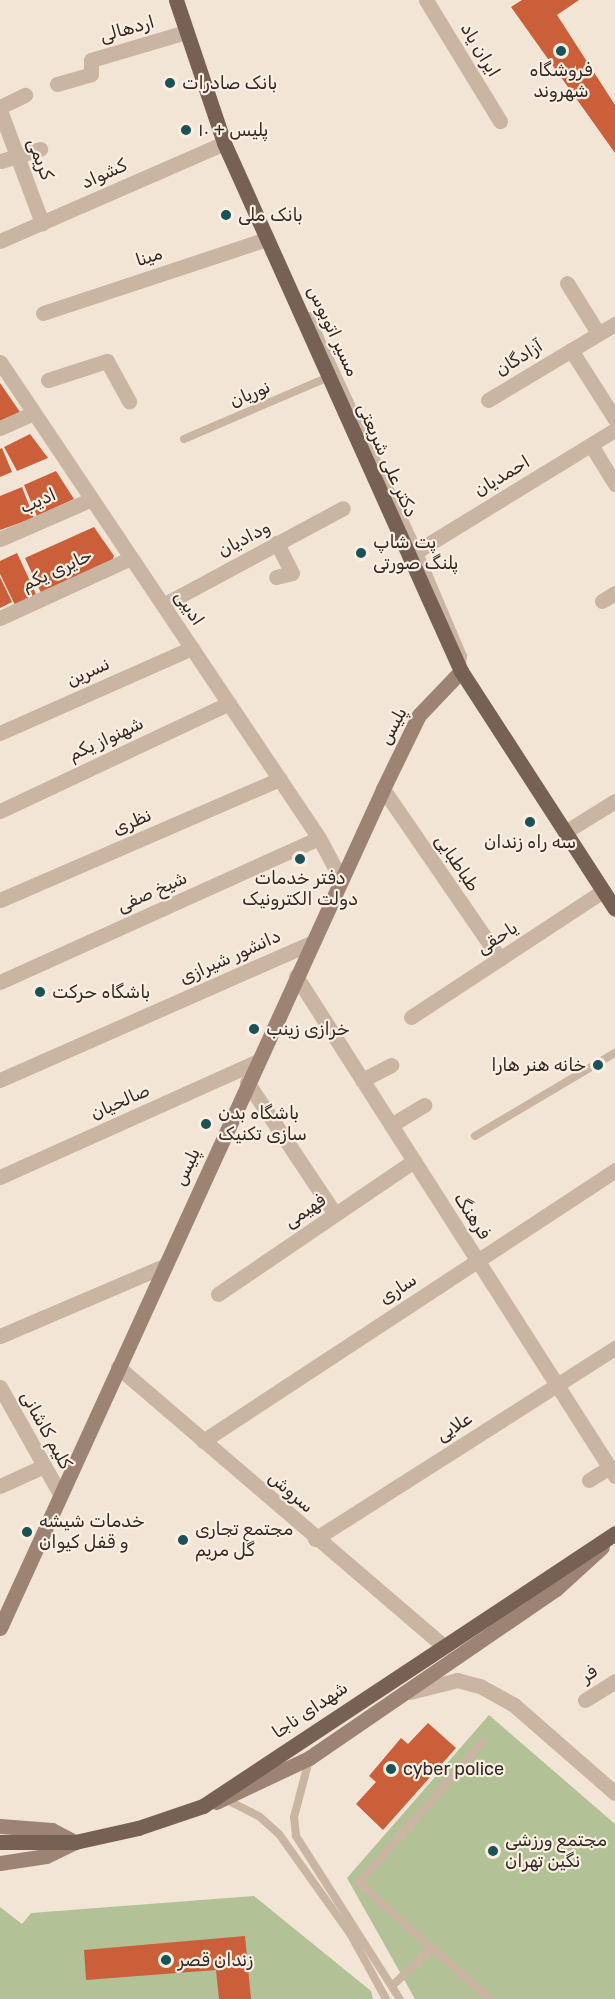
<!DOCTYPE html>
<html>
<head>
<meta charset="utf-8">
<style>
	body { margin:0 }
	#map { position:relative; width:615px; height:1999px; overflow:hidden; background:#f2e5d6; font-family:Rubik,"Noto Naskh Arabic",sans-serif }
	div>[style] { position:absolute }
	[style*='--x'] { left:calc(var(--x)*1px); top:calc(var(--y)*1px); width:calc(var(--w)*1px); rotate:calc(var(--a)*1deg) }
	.green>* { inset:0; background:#b2c196 }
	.building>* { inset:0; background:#cb5f3a }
	.lane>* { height:8px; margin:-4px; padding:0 4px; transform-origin:4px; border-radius:4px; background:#cab5a2 }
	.street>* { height:15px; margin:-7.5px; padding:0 7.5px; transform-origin:7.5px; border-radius:7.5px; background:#cab5a2 }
	.secondary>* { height:15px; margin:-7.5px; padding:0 7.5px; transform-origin:7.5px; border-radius:7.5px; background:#9d8373 }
	.primary>* { height:15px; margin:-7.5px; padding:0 7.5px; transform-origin:7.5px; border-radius:7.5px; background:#776155 }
	.dots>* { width:16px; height:16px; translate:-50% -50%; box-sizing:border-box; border:3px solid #faefe2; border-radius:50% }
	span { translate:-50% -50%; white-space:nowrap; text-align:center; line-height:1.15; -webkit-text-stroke:4.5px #faefe2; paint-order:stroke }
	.street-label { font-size:18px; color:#342a25 }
	.poi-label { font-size:18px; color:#342a25 }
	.left { translate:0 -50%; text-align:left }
	.right { translate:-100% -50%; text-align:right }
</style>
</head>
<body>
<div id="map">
	<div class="green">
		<i style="clip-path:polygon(489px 1715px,615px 1824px,615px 1999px,415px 1999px,347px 1878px)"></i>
		<i style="clip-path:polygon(254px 1896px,371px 1991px,373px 1999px,0 1999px,0 1907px,22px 1924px,31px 1913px)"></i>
	</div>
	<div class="building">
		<i style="clip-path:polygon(522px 0,579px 0,557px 15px,615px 105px,615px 153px,511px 7px)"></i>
		<i style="clip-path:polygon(0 383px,20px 412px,0 422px)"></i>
		<i style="clip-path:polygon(30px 434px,48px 458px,17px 471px,4px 447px)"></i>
		<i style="clip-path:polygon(2px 448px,12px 472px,0 477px,0 449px)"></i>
		<i style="clip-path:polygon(56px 471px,74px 499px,37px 516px,24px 485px)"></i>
		<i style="clip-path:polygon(22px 487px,34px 518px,0 530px,0 496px)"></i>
		<i style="clip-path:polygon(94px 527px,114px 556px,110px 565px,43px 597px,25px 558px)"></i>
		<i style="clip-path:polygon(17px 553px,36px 594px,15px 605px,0 574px,0 561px)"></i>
		<i style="clip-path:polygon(0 577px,12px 602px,0 608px)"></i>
		<i style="clip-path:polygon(428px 1723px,456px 1748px,383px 1830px,356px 1804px,376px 1782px,369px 1776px,401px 1738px,408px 1744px)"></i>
		<i style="clip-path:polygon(245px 1936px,251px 1999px,219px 1999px,216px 1970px,86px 1980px,84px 1950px)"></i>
	</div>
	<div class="lane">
		<i style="--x:310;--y:316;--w:258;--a:65.2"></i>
		<i style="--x:418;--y:550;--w:115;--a:67"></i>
		<i style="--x:463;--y:656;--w:10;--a:96"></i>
		<i style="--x:184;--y:439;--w:158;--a:-23.2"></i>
		<i style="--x:475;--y:1136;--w:163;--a:-30.7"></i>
		<i style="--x:309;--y:1760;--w:59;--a:104.7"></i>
		<i style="--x:294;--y:1817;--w:19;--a:84"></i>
		<i style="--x:296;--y:1836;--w:193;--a:57.5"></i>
		<i style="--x:225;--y:1799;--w:39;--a:27"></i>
		<i style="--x:260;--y:1817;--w:25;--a:42"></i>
		<i style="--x:279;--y:1834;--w:124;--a:54.5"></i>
		<i style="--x:351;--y:1935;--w:73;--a:61.3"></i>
		<i style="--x:432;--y:1948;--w:98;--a:-138.3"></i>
		<i style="--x:359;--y:1883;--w:188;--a:-48.7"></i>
		<i style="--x:392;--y:1986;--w:55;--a:-43.5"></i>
		<i style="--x:432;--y:1948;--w:77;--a:41.3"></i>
	</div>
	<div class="street">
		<i style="--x:426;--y:0;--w:142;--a:58.6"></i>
		<i style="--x:57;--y:84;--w:35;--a:-16"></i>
		<i style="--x:91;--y:74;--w:14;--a:-90"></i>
		<i style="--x:91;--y:60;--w:99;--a:-16.4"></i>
		<i style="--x:0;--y:107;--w:28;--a:-26"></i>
		<i style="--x:0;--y:110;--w:121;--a:69.6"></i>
		<i style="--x:1;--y:161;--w:41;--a:-17.1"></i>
		<i style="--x:0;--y:241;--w:244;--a:-23.6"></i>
		<i style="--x:567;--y:283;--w:59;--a:58.2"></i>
		<i style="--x:43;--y:313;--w:236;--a:-18.3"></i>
		<i style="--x:571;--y:350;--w:82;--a:57.5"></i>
		<i style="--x:0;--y:362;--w:573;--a:56.17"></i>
		<i style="--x:319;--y:838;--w:47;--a:61.8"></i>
		<i style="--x:48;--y:380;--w:62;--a:-17.9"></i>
		<i style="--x:107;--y:361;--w:46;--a:61.2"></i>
		<i style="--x:488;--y:400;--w:148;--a:-30.9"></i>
		<i style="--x:0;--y:428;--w:37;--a:-24"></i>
		<i style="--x:591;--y:445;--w:46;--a:58.4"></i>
		<i style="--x:0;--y:539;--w:100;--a:-23.5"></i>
		<i style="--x:409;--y:556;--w:241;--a:-31.5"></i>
		<i style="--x:276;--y:577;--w:16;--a:-14"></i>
		<i style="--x:292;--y:573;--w:34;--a:-117"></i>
		<i style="--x:602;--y:601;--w:15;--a:-32"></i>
		<i style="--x:163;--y:605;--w:204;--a:-28.3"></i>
		<i style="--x:0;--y:618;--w:144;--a:-24.6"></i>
		<i style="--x:0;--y:733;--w:210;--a:-23.9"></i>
		<i style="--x:383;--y:789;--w:206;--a:55.5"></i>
		<i style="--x:0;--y:811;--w:253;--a:-25.2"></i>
		<i style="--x:565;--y:832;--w:59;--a:-31.8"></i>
		<i style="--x:0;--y:900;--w:305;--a:-23.4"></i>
		<i style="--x:296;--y:976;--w:593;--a:57.46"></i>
		<i style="--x:0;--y:982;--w:350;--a:-24.3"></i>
		<i style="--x:411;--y:1017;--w:230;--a:-33.3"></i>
		<i style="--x:0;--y:1080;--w:340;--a:-23.8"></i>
		<i style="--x:362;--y:1080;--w:33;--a:-27"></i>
		<i style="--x:247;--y:1082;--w:159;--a:56.3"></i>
		<i style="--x:391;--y:1125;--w:39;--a:-31"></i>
		<i style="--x:0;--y:1177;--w:281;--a:-24.2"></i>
		<i style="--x:218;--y:1294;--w:237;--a:-34.2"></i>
		<i style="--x:0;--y:1336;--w:176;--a:-23.1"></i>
		<i style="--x:118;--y:1367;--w:426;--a:40.6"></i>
		<i style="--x:0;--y:1387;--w:120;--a:60.7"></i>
		<i style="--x:203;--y:1441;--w:493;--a:-33.3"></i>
		<i style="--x:589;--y:1480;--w:25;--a:-32"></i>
		<i style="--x:0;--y:1486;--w:48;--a:-24.4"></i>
		<i style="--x:315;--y:1539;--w:356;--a:-32.5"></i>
		<i style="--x:410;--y:1692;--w:49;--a:-14.3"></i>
		<i style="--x:457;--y:1680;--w:24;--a:15"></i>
		<i style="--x:480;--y:1686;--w:39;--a:29"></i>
		<i style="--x:514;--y:1705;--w:134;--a:41.1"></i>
		<i style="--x:585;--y:1700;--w:36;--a:-32"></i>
	</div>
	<div class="secondary">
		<i style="--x:0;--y:1628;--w:922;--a:-65.46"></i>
		<i style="--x:383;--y:789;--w:82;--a:-64.1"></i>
		<i style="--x:419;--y:715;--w:61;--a:-46.3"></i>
		<i style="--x:216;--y:1802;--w:103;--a:-25.3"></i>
		<i style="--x:309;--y:1758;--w:299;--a:-34.4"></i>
		<i style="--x:556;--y:1589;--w:62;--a:-42.4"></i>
		<i style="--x:0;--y:1826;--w:52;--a:4.4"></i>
		<i style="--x:52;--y:1830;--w:26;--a:28"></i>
		<i style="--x:75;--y:1842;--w:32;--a:154"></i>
		<i style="--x:46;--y:1856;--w:47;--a:171.3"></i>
	</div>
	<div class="primary">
		<i style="--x:176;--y:0;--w:151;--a:71.4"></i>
		<i style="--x:224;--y:143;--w:579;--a:65.83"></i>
		<i style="--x:461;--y:671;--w:283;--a:57.1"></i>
		<i style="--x:0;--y:1842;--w:75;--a:0"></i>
		<i style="--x:75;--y:1842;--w:65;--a:-12.5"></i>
		<i style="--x:138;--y:1828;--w:69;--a:-18.7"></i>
		<i style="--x:203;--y:1806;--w:494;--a:-33.5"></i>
	</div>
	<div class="dots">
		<i style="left:561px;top:51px;background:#195257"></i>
		<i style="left:170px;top:83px;background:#195257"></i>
		<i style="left:186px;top:130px;background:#195257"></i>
		<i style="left:226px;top:215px;background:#195257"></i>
		<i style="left:361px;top:553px;background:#195257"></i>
		<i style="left:530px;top:822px;background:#195257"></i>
		<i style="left:300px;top:859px;background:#195257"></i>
		<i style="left:40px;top:992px;background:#195257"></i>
		<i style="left:254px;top:1029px;background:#195257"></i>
		<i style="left:598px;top:1065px;background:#195257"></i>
		<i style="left:206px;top:1124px;background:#195257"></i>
		<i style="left:27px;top:1532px;background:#195257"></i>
		<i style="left:183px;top:1540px;background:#195257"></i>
		<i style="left:391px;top:1769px;background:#195257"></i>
		<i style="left:493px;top:1851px;background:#195257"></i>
		<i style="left:166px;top:1960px;background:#195257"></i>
	</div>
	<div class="street-label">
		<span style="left:127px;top:29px;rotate:-16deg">اردهالی</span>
		<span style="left:480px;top:50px;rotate:59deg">ایران یاد</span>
		<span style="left:40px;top:159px;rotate:69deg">کریمی</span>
		<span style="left:104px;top:174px;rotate:-24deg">کشواد</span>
		<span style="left:149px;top:257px;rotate:-18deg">مینا</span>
		<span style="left:333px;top:331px;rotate:65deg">مسیر اتوبوس</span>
		<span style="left:519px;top:358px;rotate:-32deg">آزادگان</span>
		<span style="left:250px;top:394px;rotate:-23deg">نوریان</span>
		<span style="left:387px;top:460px;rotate:66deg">دکتر علی شریعتی</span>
		<span style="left:502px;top:476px;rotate:-31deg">احمدیان</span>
		<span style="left:38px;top:501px;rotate:-24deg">ادیب</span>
		<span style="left:244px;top:539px;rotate:-28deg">ودادیان</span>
		<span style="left:57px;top:570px;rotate:-25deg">حایری یکم</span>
		<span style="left:189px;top:608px;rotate:56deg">ادیبی</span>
		<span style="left:88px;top:672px;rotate:-24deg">نسرین</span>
		<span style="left:393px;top:726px;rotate:-62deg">پلیس</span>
		<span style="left:106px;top:739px;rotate:-25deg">شهنواز یکم</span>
		<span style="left:132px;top:822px;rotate:-23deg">نظری</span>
		<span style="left:457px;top:863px;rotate:56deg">طباطبایی</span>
		<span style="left:152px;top:892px;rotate:-24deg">شیخ صفی</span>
		<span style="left:497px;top:938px;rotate:-33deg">یاحقی</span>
		<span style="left:230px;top:957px;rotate:-24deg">دانشور شیرازی</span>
		<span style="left:120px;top:1102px;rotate:-24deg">صالحیان</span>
		<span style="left:187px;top:1167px;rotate:-65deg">پلیس</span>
		<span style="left:305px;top:1211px;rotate:-34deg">فهیمی</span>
		<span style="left:472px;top:1216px;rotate:57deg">فرهنگ</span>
		<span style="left:398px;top:1289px;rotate:-33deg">ساری</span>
		<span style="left:454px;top:1427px;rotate:-32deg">علایی</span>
		<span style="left:46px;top:1430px;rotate:61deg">کلیم کاشانی</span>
		<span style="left:291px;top:1492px;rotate:41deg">سروش</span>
		<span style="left:589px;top:1674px;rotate:-33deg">فر</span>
		<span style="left:310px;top:1710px;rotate:-34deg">شهدای ناجا</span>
	</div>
	<div class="poi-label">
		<span style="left:561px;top:81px">فروشگاه<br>شهروند</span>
		<span class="left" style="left:182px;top:83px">بانک صادرات</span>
		<span class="left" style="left:198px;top:130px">پلیس + ۱۰</span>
		<span class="left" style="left:238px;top:215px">بانک ملی</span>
		<span class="left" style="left:373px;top:553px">پت شاپ<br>پلنگ صورتی</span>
		<span style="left:530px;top:842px">سه راه زندان</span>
		<span style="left:300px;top:889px">دفتر خدمات<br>دولت الکترونیک</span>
		<span class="left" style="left:52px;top:992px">باشگاه حرکت</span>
		<span class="left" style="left:266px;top:1029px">خرازی زینب</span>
		<span class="right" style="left:586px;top:1065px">خانه هنر هارا</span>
		<span class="left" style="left:218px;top:1124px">باشگاه بدن<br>سازی تکنیک</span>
		<span class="left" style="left:39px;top:1532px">خدمات شیشه<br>و قفل کیوان</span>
		<span class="left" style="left:195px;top:1540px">مجتمع تجاری<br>گل مریم</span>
		<span class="left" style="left:403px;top:1769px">cyber police</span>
		<span class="left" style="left:505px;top:1851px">مجتمع ورزشی<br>نگین تهران</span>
		<span class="left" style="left:178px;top:1960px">زندان قصر</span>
	</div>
</div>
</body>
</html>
